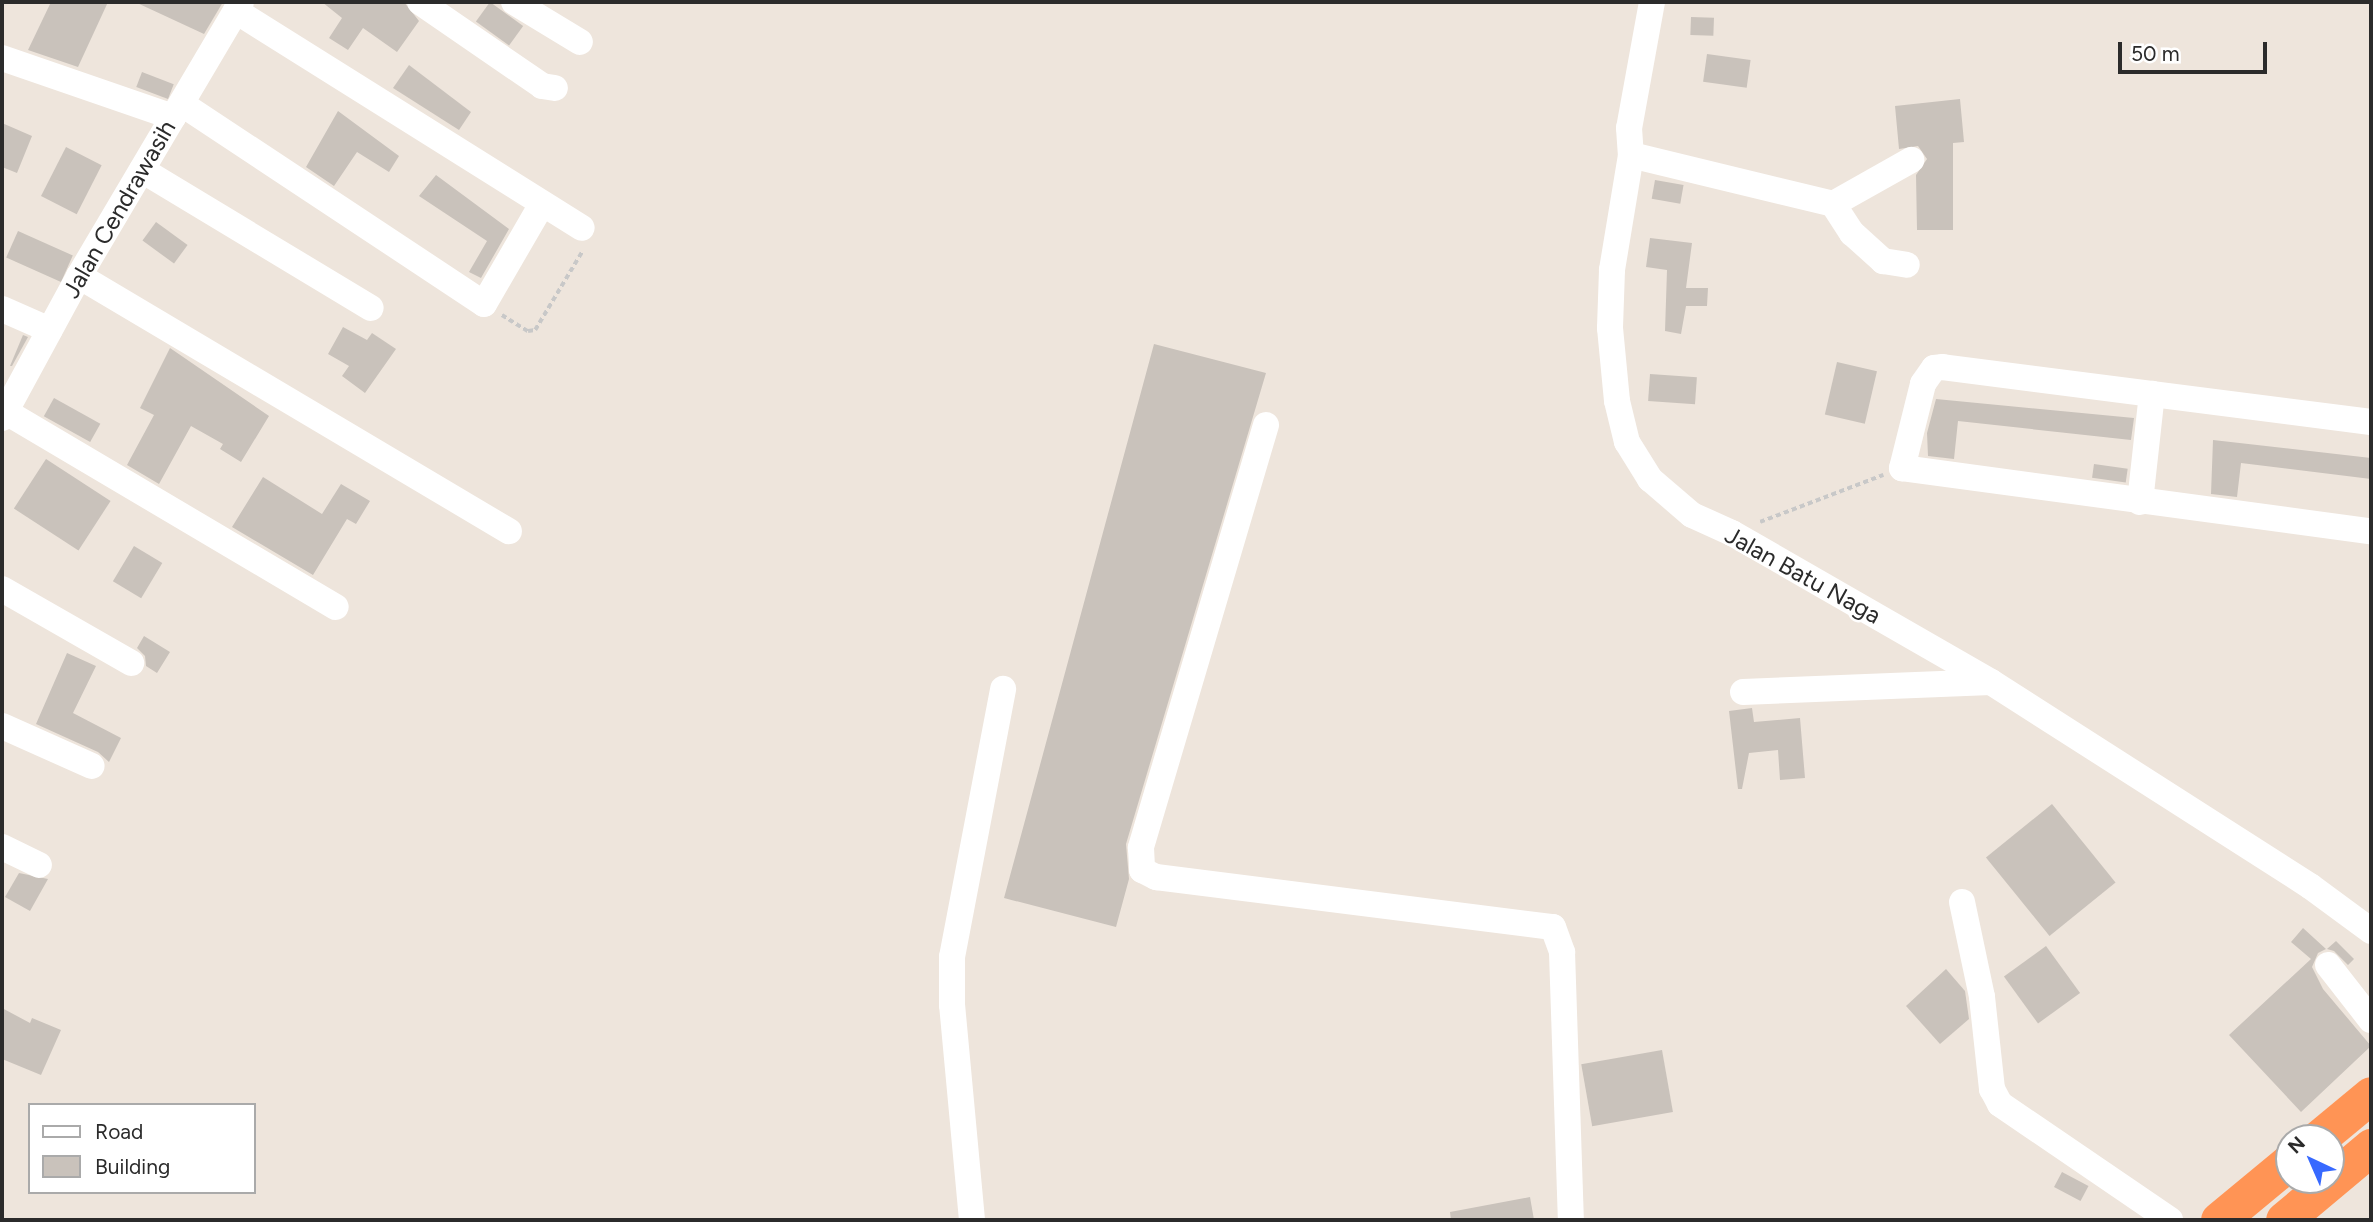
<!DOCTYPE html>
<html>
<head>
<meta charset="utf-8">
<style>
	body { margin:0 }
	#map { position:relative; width:2373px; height:1222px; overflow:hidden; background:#eee5dc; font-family:Figtree,sans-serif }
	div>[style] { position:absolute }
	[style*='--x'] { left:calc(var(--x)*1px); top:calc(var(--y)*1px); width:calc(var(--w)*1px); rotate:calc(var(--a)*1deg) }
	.building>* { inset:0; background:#c9c2bb; transform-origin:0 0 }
	.path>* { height:3.5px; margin-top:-1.75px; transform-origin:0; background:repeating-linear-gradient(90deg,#c8c8c8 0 5px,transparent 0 8.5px) }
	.minor>* { height:26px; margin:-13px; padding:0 13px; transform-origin:13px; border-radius:13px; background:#fff }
	.highway>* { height:37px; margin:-18.5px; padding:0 18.5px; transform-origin:18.5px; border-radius:18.5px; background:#ff9455 }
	span { translate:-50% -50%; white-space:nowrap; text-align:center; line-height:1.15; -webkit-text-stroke:5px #fff; paint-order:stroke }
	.street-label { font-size:24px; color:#2b2b2b }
	.frame { position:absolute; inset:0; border:4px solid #2b2b2b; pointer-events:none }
	.legend { position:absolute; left:28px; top:1103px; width:228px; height:91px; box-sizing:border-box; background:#fff; border:2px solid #aaa; margin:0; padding:9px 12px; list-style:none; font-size:21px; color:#2b2b2b }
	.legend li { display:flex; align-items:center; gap:14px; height:35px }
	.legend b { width:35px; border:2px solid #aaa }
	.north { position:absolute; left:2275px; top:1124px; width:70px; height:70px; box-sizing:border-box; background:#fff; border:2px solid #aaa; border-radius:50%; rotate:316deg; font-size:19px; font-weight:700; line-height:28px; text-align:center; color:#2b2b2b }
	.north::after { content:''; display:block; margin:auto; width:24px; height:32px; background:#3769ff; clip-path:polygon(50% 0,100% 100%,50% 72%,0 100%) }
	.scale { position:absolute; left:2118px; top:42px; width:149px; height:32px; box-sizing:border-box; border:4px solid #2b2b2b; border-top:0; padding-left:9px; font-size:21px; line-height:24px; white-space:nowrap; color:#2b2b2b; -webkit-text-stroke:5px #fff; paint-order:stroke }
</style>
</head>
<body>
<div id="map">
	<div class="building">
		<i style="clip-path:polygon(51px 2px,108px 2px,78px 67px,28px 50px)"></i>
		<i style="clip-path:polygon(135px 2px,223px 2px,204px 34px)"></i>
		<i style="clip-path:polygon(322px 2px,404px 2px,419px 21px,397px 52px,363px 28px,348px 50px,329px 38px,342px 18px)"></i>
		<i style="left:490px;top:2px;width:41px;height:24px;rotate:36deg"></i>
		<i style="left:1691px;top:17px;width:23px;height:18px;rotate:2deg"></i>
		<i style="left:1707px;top:54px;width:44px;height:28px;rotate:8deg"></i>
		<i style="clip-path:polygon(409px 65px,471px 112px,459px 130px,393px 88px)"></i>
		<i style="left:142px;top:72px;width:34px;height:16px;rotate:21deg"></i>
		<i style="clip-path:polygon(1960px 99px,1964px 142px,1953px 143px,1953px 230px,1917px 230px,1916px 175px,1927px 159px,1918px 146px,1899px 149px,1895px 106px)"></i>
		<i style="clip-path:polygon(338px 111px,399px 156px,389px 172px,357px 152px,334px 186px,306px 167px)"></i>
		<i style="clip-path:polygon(2px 123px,32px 136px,17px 173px,2px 167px)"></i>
		<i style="left:66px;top:147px;width:40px;height:55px;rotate:27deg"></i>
		<i style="clip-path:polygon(436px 175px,509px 229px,481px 278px,469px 272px,487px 241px,419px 196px)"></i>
		<i style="left:1655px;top:180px;width:29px;height:19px;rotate:10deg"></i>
		<i style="left:156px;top:222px;width:39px;height:23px;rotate:36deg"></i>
		<i style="left:18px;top:231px;width:60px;height:29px;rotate:24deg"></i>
		<i style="clip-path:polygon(1650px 238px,1692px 243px,1686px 288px,1708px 288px,1707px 306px,1686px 306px,1681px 334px,1665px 331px,1667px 270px,1646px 267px)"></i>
		<i style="clip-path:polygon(343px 327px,367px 340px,372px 333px,396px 349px,365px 393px,342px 376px,349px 366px,328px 354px)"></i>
		<i style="clip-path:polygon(23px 335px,28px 337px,12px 366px,10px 366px)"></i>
		<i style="clip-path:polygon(1154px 344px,1266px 373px,1126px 844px,1129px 879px,1116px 927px,1004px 898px)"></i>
		<i style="clip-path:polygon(170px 348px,269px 416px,241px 462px,220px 449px,223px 444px,191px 426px,159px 484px,127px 465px,154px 415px,140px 408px)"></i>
		<i style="left:1837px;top:362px;width:41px;height:54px;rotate:13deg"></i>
		<i style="left:1650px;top:374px;width:47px;height:27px;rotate:4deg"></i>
		<i style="left:54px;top:398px;width:53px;height:21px;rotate:29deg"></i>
		<i style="clip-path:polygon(1936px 399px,2134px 418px,2131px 440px,1958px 421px,1954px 459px,1928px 456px,1927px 433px)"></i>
		<i style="clip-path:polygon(2213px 440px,2371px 458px,2371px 479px,2241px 463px,2237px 497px,2211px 494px)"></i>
		<i style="left:46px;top:459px;width:77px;height:59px;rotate:33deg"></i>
		<i style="left:2094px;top:464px;width:34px;height:14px;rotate:8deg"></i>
		<i style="clip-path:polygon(263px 477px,322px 514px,341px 484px,370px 501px,356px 524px,347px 519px,313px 575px,232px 527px)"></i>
		<i style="left:134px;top:546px;width:33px;height:41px;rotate:31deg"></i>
		<i style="clip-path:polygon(144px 636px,170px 652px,157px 673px,146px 666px,145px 656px,137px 648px)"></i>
		<i style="clip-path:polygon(67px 653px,96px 666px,73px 713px,121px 738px,109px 762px,98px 752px,36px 724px)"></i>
		<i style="clip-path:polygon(1752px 708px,1754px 722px,1800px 718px,1805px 778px,1780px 780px,1778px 750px,1749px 753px,1742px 789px,1738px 789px,1729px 711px)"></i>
		<i style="left:2052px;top:804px;width:101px;height:85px;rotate:51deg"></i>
		<i style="clip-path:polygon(19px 873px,48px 879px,30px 911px,5px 897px)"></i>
		<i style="clip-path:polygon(2303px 928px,2326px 949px,2318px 953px,2312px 967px,2323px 989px,2371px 1046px,2301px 1112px,2229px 1035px,2311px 959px,2291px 942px)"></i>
		<i style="clip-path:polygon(2336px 941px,2354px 959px,2348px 965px,2334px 951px,2327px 949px)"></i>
		<i style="left:2046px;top:946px;width:58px;height:52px;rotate:54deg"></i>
		<i style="clip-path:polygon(1946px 969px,1965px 991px,1969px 1019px,1940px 1044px,1906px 1006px)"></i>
		<i style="clip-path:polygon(2px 1008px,30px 1023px,32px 1018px,61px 1030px,41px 1075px,2px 1059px)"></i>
		<i style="left:1662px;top:1050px;width:63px;height:82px;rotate:80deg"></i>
		<i style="left:2062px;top:1172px;width:30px;height:17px;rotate:28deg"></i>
		<i style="clip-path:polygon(1530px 1197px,1534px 1220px,1451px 1220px,1450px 1212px)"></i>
	</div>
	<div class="path">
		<i style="--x:502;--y:315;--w:31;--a:32"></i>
		<i style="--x:528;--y:331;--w:7;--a:-8"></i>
		<i style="--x:535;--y:330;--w:93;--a:-59"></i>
		<i style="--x:1760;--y:522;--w:132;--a:-20.9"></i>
	</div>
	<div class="minor">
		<i style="--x:420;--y:2;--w:148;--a:34.5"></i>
		<i style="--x:542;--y:86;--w:13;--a:9"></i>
		<i style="--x:514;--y:2;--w:77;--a:31.2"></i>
		<i style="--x:1652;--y:2;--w:128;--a:100.3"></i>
		<i style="--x:1629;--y:128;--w:27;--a:86"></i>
		<i style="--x:1631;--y:155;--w:117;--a:99.4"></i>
		<i style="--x:1612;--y:270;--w:58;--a:92"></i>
		<i style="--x:1610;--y:328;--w:73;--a:84.5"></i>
		<i style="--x:1617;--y:401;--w:42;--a:76.3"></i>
		<i style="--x:1627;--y:442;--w:44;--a:58.1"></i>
		<i style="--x:1650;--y:479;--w:55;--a:40.6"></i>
		<i style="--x:1692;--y:515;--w:44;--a:24.2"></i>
		<i style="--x:1732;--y:533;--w:299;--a:29.9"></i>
		<i style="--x:1991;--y:682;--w:379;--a:32.6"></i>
		<i style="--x:2310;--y:886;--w:76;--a:36.4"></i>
		<i style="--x:236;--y:11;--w:408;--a:32.1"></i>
		<i style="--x:2;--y:58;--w:181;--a:19"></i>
		<i style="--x:182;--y:104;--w:362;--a:33.5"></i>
		<i style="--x:484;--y:304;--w:116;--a:-59.9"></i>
		<i style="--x:1631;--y:155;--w:208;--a:13.6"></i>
		<i style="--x:1833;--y:204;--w:35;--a:57"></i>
		<i style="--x:1852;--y:233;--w:42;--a:42.1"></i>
		<i style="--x:1883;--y:261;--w:24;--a:9"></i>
		<i style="--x:142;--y:170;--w:267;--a:31.1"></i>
		<i style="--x:1833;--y:204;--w:90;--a:-29.4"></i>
		<i style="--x:79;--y:276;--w:500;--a:30.7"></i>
		<i style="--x:2;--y:309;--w:52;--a:23.6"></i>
		<i style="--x:6;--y:412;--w:383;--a:30.6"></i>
		<i style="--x:2;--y:418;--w:162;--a:-61.5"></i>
		<i style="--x:79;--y:276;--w:318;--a:-59.4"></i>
		<i style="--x:2371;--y:422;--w:432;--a:-172.7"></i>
		<i style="--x:1943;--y:367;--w:9;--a:174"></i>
		<i style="--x:1934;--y:368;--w:19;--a:125"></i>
		<i style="--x:1923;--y:384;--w:87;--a:104"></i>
		<i style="--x:1902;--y:468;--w:473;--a:7.7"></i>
		<i style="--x:1266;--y:425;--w:441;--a:106.5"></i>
		<i style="--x:1141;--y:848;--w:22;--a:87"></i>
		<i style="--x:1142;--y:870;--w:16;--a:27"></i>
		<i style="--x:1156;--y:877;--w:400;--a:7.2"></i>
		<i style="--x:1553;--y:927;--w:27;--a:70"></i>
		<i style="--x:1562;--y:952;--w:268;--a:88.1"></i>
		<i style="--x:2140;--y:502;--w:109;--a:-83.7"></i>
		<i style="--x:2;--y:589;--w:149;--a:29.8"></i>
		<i style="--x:1743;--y:692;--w:248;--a:-2.3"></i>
		<i style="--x:2;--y:726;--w:98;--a:24"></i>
		<i style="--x:2;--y:847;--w:41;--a:25.9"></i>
		<i style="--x:1962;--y:902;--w:97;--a:78.1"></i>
		<i style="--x:1982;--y:997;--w:93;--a:83.8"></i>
		<i style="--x:1992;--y:1089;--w:17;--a:62"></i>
		<i style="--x:2000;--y:1104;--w:206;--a:34.3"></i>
		<i style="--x:2328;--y:965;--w:70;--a:52"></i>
		<i style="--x:972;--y:1220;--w:216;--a:-95.3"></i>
		<i style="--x:952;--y:1005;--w:48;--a:-90"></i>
		<i style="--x:952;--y:957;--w:273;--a:-79.2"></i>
	</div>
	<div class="highway">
		<i style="--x:2319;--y:1138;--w:67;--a:-39.6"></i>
		<i style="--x:2219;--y:1220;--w:91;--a:-39.6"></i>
		<i style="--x:2284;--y:1220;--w:114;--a:-40"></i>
	</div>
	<div class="street-label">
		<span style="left:119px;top:209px;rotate:-60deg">Jalan Cendrawasih</span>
		<span style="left:1803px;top:575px;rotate:29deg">Jalan Batu Naga</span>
	</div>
	<div class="frame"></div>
	<ul class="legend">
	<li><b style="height:9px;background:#fff"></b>Road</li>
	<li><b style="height:19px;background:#c9c2bb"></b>Building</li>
	</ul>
	<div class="north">N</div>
	<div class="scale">50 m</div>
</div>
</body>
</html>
